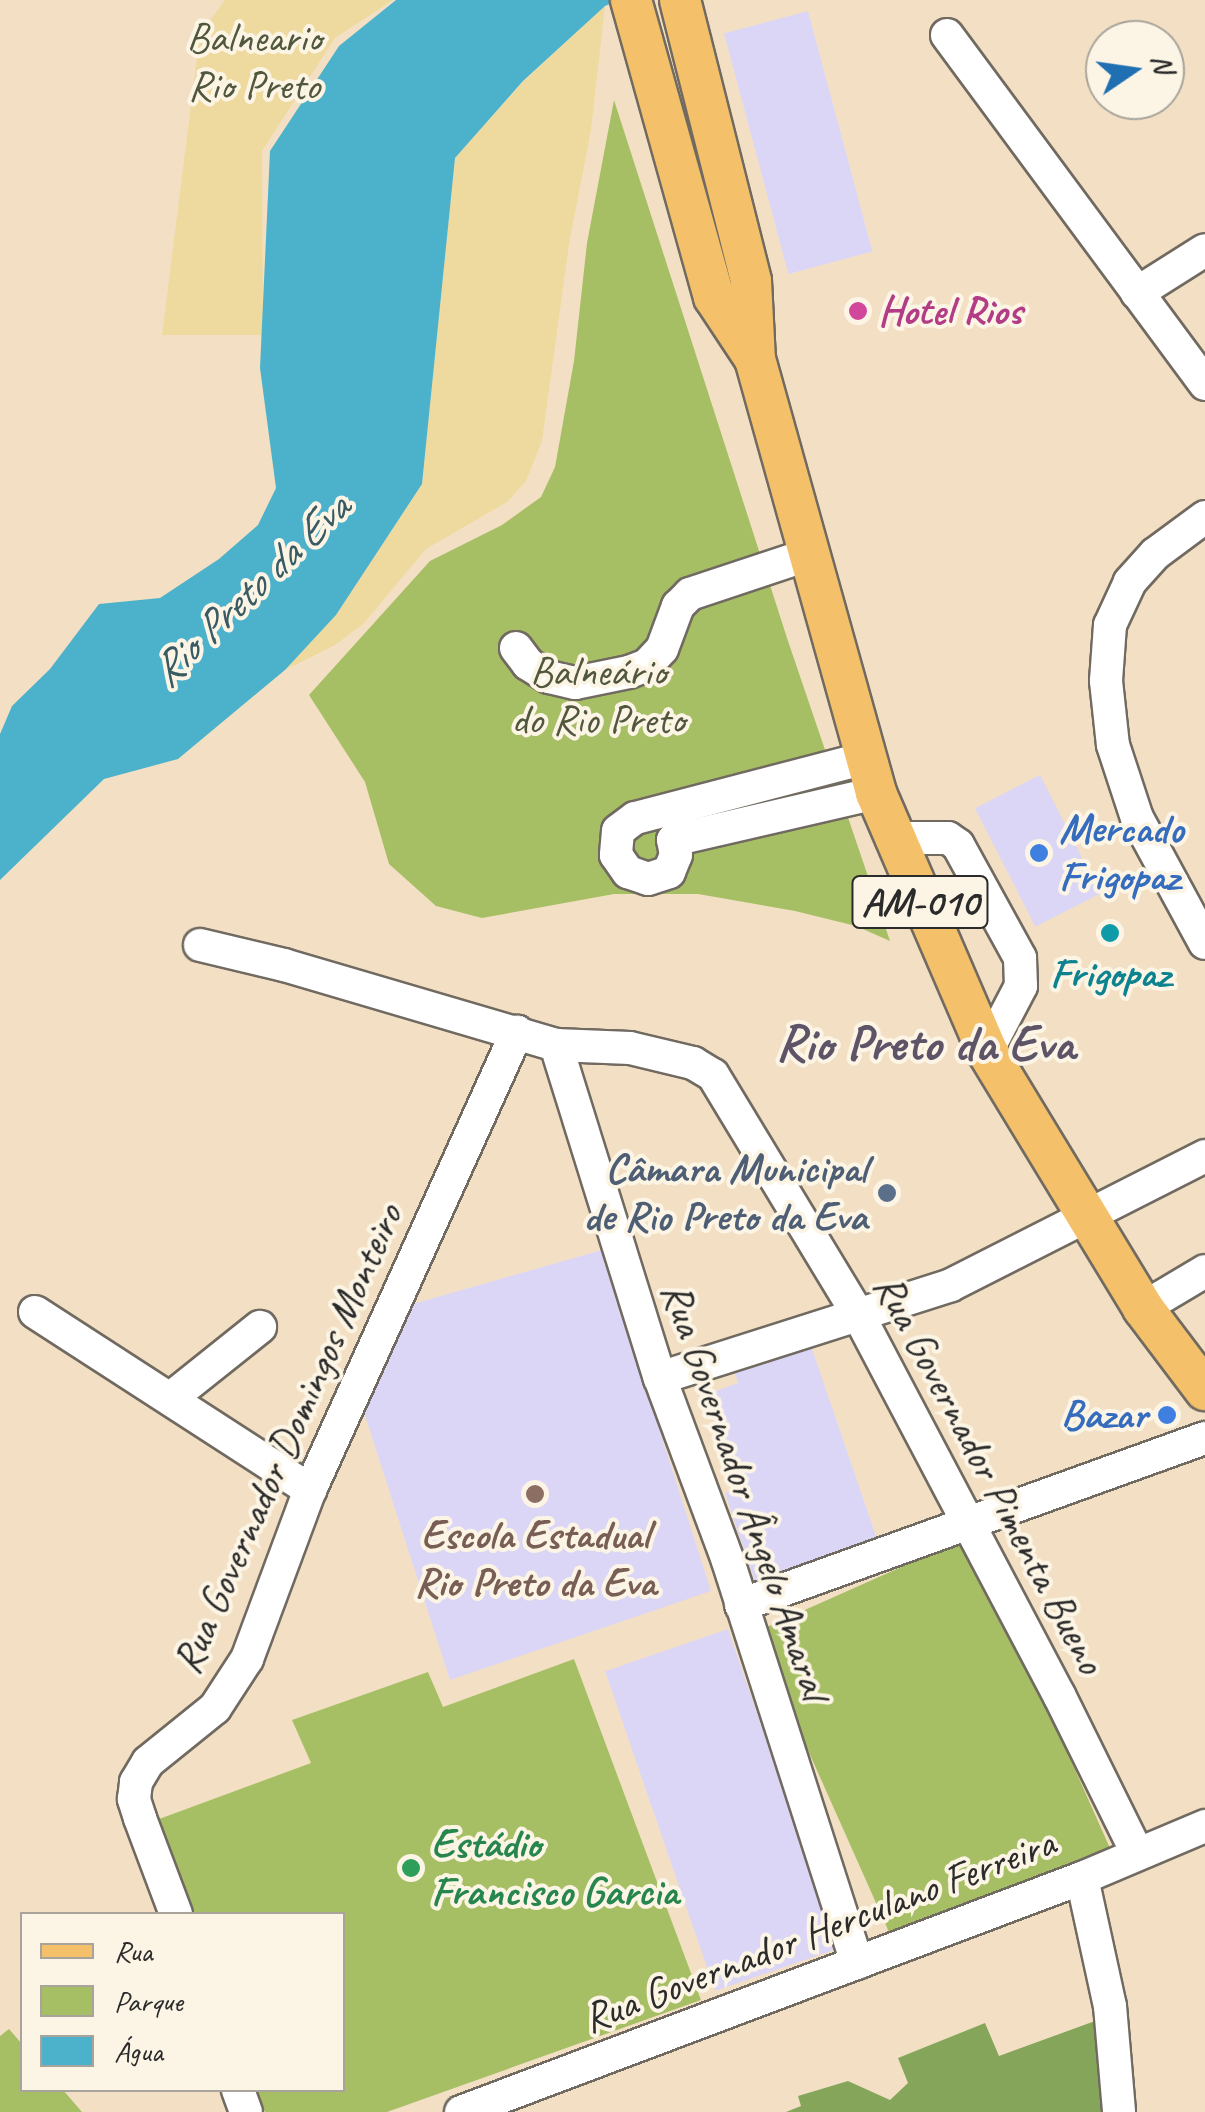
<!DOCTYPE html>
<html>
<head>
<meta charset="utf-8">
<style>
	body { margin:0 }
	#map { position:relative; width:1205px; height:2112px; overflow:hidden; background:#f3e0c4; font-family:Caveat,sans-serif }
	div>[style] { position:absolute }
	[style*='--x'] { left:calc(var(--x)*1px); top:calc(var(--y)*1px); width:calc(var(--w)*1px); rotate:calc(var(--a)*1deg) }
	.built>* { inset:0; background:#dcd6f6; transform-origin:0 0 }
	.green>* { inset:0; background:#a7bf64; transform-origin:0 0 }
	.forest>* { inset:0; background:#85a65a }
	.sand>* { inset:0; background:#eeda9e }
	.water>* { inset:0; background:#4cb2cb }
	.roads { filter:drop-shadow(2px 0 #716a61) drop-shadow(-2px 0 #716a61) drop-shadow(0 2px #716a61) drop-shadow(0 -2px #716a61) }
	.minor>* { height:32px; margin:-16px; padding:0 16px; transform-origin:16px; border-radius:16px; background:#fff }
	.major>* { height:40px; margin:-20px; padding:0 20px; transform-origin:20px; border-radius:20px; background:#f4c16a }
	.dots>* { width:28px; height:28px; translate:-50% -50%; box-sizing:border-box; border:5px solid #fcf5e5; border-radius:50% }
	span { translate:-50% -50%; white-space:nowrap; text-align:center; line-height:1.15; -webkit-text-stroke:8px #fcf5e5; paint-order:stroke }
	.shield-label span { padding:2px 8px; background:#fcf5e5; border:2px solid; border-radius:8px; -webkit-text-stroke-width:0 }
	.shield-label { font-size:40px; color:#2b2b2b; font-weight:700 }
	.park-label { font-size:42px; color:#50573c }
	.hotel-label { font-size:42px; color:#b23c85; font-weight:700 }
	.left { translate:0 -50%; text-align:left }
	.shop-label { font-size:42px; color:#366cbe; font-weight:700 }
	.right { translate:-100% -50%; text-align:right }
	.culture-label { font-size:42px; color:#0d838f; font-weight:700 }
	.service-label { font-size:42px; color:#4e5e75; font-weight:700 }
	.street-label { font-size:42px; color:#2b2b2b }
	.education-label { font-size:42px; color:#785e54; font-weight:700 }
	.leisure-label { font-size:42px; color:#27864d; font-weight:700 }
	.water-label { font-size:45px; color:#375a63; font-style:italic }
	.district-label { font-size:52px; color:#5d5468; font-weight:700 }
	.legend { position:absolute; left:20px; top:1912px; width:325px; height:180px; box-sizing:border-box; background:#fcf5e5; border:2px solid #a8a49b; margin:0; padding:12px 18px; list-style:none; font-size:30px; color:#2b2b2b }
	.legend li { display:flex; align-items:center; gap:20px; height:50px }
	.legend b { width:50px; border:2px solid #a8a49b }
	.north { position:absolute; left:1085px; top:20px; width:100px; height:100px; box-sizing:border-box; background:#fcf5e5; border:2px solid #a8a49b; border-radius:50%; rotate:77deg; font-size:28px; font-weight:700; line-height:40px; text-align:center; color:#2b2b2b }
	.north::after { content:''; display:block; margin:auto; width:35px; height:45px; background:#1f6fb2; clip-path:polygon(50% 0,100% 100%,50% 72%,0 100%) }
</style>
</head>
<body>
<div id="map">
	<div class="built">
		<i style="left:808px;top:11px;width:249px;height:87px;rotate:75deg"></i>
		<i style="left:1040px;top:775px;width:133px;height:73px;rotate:63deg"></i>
		<i style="clip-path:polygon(602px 1250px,711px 1591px,450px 1680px,359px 1397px,402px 1307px)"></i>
		<i style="clip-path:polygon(808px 1337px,879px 1545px,757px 1588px,725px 1493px,737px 1488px,705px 1395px,738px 1383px,732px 1363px)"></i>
		<i style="left:728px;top:1629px;width:338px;height:130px;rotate:71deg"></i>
	</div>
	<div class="green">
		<i style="clip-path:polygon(614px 100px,788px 641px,890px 941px,856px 926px,795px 911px,698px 894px,614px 894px,482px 918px,436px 906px,389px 864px,365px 782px,309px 695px,430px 561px,502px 525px,541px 497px,555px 467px,574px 361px,587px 243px)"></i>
		<i style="left:971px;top:1536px;width:350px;height:236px;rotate:66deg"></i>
		<i style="clip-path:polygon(574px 1659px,701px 2000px,387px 2112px,265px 2112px,256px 2090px,342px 2090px,342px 1914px,187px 1914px,151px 1822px,311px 1763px,292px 1720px,428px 1672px,443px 1707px)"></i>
		<i style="clip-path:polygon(9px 2029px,22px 2044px,22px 2090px,63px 2090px,82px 2112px,0 2112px,0 2036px)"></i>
	</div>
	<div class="forest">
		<i style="clip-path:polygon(1095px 2021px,1104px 2112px,786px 2112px,801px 2106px,798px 2096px,848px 2081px,890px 2100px,908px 2083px,898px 2058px,985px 2023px,999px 2056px)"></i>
	</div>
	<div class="sand">
		<i style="clip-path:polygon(225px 0,393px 0,335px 38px,262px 151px,263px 335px,162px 335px,200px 34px)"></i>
		<i style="clip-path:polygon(605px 6px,591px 130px,569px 244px,542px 441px,526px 481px,507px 502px,426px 549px,363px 624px,335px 645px,285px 670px,336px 615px,422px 484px,455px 158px,523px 82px)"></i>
	</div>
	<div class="water">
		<i style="clip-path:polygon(396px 0,619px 0,605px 6px,523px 81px,455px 158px,422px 484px,336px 615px,285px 670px,178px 759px,104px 779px,0 880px,0 734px,12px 706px,50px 669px,99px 604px,160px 598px,219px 559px,258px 525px,276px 488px,260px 368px,270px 151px,339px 46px)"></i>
	</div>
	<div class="roads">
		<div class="minor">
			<i style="--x:947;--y:35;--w:434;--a:53.5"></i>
			<i style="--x:1137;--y:293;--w:80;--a:-32.3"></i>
			<i style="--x:1205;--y:517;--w:62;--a:143.5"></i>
			<i style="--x:1155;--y:554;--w:38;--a:132"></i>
			<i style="--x:1130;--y:582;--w:47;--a:114.9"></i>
			<i style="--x:1110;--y:625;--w:56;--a:94.1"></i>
			<i style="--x:1106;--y:681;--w:64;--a:83.8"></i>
			<i style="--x:1113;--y:745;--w:77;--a:71.8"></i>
			<i style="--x:1137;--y:818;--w:142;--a:61.5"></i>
			<i style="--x:516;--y:648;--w:20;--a:53"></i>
			<i style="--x:528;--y:664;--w:25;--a:32"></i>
			<i style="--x:549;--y:677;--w:27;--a:13"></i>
			<i style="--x:575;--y:683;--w:55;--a:-11.5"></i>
			<i style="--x:629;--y:672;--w:19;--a:-21"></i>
			<i style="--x:647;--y:665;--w:22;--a:-47"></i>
			<i style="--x:662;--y:649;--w:46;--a:-69.6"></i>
			<i style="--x:678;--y:606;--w:17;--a:-45"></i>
			<i style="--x:690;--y:594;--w:123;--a:-18.4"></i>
			<i style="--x:866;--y:758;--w:239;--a:165.4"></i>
			<i style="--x:635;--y:818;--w:21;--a:143"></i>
			<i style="--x:618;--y:831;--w:24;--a:95"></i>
			<i style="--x:616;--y:855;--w:21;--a:55"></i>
			<i style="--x:628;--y:872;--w:21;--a:19"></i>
			<i style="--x:648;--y:879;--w:22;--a:-18"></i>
			<i style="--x:669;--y:872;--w:18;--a:-68"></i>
			<i style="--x:676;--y:855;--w:15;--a:-101"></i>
			<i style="--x:673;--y:840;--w:208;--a:-13"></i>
			<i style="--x:895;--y:838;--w:53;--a:0"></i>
			<i style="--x:948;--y:838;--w:12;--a:35"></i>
			<i style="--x:958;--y:845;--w:129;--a:61.2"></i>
			<i style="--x:1020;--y:958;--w:28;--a:88"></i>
			<i style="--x:1021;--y:986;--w:73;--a:117.6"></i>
			<i style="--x:200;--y:945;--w:86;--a:13.4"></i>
			<i style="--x:284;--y:965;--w:284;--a:16.4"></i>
			<i style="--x:556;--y:1045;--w:74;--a:2.3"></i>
			<i style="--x:630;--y:1048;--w:65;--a:13.4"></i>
			<i style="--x:693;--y:1063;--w:23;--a:31"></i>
			<i style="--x:713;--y:1075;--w:280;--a:58.8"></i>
			<i style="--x:858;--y:1314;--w:431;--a:62.2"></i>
			<i style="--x:1059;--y:1695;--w:176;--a:63.7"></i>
			<i style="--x:556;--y:1045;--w:349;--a:72.7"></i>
			<i style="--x:660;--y:1378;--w:195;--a:69.6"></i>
			<i style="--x:728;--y:1561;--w:422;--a:72.2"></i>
			<i style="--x:1143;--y:1308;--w:72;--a:-30.8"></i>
			<i style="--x:35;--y:1312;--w:328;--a:32.9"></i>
			<i style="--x:660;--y:1378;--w:305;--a:-17.7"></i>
			<i style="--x:951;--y:1285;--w:285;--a:-26.9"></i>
			<i style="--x:171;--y:1398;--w:114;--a:-38.6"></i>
			<i style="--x:741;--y:1605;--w:493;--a:-19.8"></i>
			<i style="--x:1082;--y:1878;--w:131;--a:77.7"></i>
			<i style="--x:1110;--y:2006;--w:106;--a:85.1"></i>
			<i style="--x:176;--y:1914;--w:103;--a:-110.6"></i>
			<i style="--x:140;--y:1818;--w:20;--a:-108"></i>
			<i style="--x:134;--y:1799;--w:17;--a:-83"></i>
			<i style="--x:136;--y:1782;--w:23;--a:-59"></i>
			<i style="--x:148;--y:1762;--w:86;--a:-38.9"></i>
			<i style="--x:215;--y:1708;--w:59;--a:-56.9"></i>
			<i style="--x:247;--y:1659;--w:180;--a:-69.6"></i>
			<i style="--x:310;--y:1490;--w:503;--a:-65.68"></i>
			<i style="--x:238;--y:2090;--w:23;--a:70"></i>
			<i style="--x:461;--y:2112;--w:664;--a:-20.65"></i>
			<i style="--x:1082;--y:1878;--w:134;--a:-22.9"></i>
		</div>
		<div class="major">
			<i style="--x:631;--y:0;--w:308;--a:74.4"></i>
			<i style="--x:714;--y:297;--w:71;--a:56.5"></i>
			<i style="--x:680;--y:0;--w:290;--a:75.8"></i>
			<i style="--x:751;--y:281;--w:78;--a:87.1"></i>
			<i style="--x:755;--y:359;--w:451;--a:74.4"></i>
			<i style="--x:876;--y:793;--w:281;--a:66.7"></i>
			<i style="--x:987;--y:1051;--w:301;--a:58.7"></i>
			<i style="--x:1143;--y:1308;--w:103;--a:52.9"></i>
		</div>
	</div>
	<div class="dots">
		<i style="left:858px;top:311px;background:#d1479c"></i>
		<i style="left:1039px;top:853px;background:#3f7fe0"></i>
		<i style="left:1110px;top:933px;background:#0f9aa8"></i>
		<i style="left:887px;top:1193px;background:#5c6f8a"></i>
		<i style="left:1167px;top:1415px;background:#3f7fe0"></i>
		<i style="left:535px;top:1494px;background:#8d6e63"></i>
		<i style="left:411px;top:1868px;background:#2e9e5b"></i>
	</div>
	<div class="shield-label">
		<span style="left:920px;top:902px">AM-010</span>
	</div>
	<div class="park-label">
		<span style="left:254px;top:62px">Balneario<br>Rio Preto</span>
		<span style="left:598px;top:696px">Balneário<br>do Rio Preto</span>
	</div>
	<div class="hotel-label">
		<span class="left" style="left:878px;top:311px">Hotel Rios</span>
	</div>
	<div class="shop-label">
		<span class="left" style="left:1059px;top:853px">Mercado<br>Frigopaz</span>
		<span class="right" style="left:1147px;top:1415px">Bazar</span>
	</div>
	<div class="culture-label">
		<span style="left:1110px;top:974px">Frigopaz</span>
	</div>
	<div class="service-label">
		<span class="right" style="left:867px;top:1193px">Câmara Municipal<br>de Rio Preto da Eva</span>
	</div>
	<div class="street-label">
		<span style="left:288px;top:1439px;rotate:-66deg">Rua Governador Domingos Monteiro</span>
		<span style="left:989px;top:1474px;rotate:62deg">Rua Governador Pimenta Bueno</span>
		<span style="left:745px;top:1491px;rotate:71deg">Rua Governador Ângelo Amaral</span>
		<span style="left:819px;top:1931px;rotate:-21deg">Rua Governador Herculano Ferreira</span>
	</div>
	<div class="education-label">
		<span style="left:535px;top:1559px">Escola Estadual<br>Rio Preto da Eva</span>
	</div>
	<div class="leisure-label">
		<span class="left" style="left:431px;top:1868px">Estádio<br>Francisco Garcia</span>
	</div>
	<div class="water-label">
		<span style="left:250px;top:590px;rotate:-44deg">Rio Preto da Eva</span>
	</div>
	<div class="district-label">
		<span style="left:925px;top:1044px">Rio Preto da Eva</span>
	</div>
	<ul class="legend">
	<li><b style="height:12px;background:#f4c16a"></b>Rua</li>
	<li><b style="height:28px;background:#a7bf64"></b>Parque</li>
	<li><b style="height:28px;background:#4cb2cb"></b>Água</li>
	</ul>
	<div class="north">N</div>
</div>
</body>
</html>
